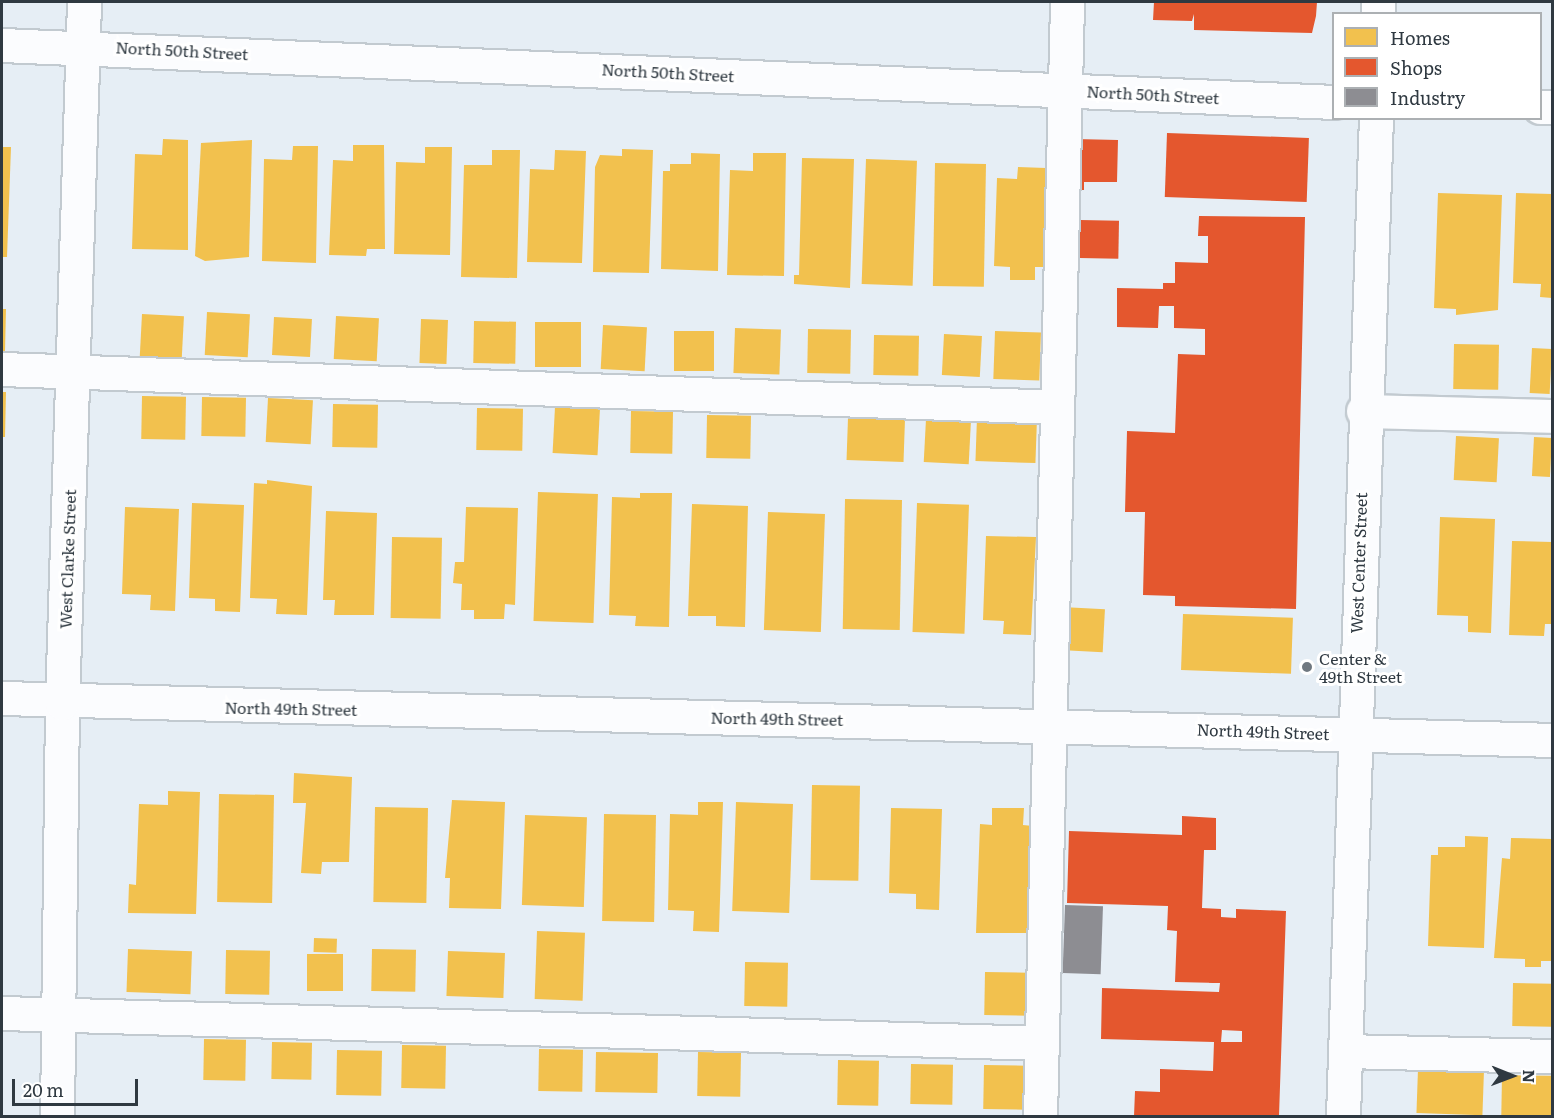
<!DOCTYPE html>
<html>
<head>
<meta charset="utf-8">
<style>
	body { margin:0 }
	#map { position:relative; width:1554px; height:1118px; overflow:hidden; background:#e6eef5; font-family:Literata,serif }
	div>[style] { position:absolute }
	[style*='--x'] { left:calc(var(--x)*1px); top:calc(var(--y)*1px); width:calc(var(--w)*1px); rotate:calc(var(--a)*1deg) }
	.homes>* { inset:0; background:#f2c14e; transform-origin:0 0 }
	.shops>* { inset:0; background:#e4572e; transform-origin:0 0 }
	.industry>* { inset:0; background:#8d8d92; transform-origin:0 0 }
	.roads { filter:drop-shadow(2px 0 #c2cad0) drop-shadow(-2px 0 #c2cad0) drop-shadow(0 2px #c2cad0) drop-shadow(0 -2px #c2cad0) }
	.minor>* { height:33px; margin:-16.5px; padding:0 16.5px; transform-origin:16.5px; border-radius:16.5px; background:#fbfcfe }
	.dots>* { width:16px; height:16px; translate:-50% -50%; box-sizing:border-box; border:3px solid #fff; border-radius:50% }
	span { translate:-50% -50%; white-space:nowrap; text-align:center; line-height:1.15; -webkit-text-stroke:6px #fff; paint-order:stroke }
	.street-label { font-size:16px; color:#2f3941 }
	.poi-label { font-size:16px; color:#2f3941 }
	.left { translate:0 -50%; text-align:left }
	.frame { position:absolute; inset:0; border:3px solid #2f3941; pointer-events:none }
	.legend { position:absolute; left:1332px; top:12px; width:210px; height:108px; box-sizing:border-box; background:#fff; border:2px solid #acb0b3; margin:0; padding:8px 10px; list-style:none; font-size:18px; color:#2f3941 }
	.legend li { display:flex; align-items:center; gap:12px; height:30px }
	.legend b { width:30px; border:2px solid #acb0b3 }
	.north { position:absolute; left:1482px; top:1046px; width:60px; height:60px; -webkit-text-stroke:4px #fff; paint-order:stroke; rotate:91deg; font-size:16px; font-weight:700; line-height:24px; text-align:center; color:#2f3941 }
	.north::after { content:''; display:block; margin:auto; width:21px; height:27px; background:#2f3941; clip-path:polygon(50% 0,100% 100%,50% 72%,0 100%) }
	.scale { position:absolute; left:12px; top:1079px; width:126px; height:27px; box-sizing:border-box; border:3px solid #2f3941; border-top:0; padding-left:8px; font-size:18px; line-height:21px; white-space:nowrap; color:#2f3941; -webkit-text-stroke:4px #fff; paint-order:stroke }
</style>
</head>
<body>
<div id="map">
	<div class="homes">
		<i style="clip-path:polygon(163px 139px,188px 140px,188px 250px,132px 249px,135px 154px,162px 155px)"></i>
		<i style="clip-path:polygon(252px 140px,249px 257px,205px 261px,195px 256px,201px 143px)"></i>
		<i style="clip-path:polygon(353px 145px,384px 145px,385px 249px,367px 249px,366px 256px,329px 255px,333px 160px,353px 161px)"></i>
		<i style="clip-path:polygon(293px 146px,318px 146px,316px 263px,262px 261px,264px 159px,292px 160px)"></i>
		<i style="clip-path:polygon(2px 147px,11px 147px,7px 257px,2px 257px)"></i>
		<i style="clip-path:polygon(425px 147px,452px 147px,450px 255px,394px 254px,396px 162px,425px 163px)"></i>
		<i style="clip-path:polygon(622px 149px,653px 150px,649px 273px,593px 272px,595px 167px,600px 155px,622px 156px)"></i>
		<i style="clip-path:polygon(492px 150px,520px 150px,517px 278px,461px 277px,464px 165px,492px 165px)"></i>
		<i style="clip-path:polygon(555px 150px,586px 151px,582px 263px,527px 262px,530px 169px,554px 170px)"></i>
		<i style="clip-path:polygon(691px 153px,720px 154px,718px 271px,661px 269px,663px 171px,670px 171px,670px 164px,691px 164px)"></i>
		<i style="clip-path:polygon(753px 153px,786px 153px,784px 276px,727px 275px,730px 170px,753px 171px)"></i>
		<i style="clip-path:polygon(802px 158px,854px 159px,850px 288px,794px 284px,794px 275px,799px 275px)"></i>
		<i style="left:866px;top:159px;width:51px;height:125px;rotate:2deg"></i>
		<i style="left:935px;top:163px;width:51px;height:123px;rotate:1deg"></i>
		<i style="clip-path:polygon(1018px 167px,1046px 168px,1048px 180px,1045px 267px,1035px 267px,1035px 280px,1010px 280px,1010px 267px,994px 266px,997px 178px,1017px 179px)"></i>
		<i style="clip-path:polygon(1438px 193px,1502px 195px,1498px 310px,1456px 315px,1456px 309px,1434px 308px)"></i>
		<i style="clip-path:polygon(1516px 193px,1552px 194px,1552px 298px,1540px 297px,1541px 284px,1513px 283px)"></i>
		<i style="clip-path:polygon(2px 309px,6px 309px,5px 351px,2px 351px)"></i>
		<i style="left:207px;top:312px;width:43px;height:43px;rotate:3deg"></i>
		<i style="left:142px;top:314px;width:42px;height:42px;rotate:3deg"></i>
		<i style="left:336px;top:316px;width:43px;height:43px;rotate:3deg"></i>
		<i style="left:274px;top:317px;width:38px;height:38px;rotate:3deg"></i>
		<i style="left:421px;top:319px;width:27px;height:44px;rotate:2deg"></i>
		<i style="left:474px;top:321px;width:42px;height:42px;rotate:1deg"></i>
		<i style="left:535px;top:322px;width:46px;height:45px"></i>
		<i style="left:603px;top:325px;width:44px;height:44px;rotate:3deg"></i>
		<i style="left:735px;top:328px;width:46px;height:45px;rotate:2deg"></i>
		<i style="left:808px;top:329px;width:43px;height:44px;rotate:1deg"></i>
		<i style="left:674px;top:331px;width:40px;height:40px"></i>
		<i style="left:995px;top:331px;width:46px;height:48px;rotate:2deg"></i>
		<i style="left:944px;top:334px;width:38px;height:41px;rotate:3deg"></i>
		<i style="left:874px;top:335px;width:45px;height:40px;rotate:1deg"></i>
		<i style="left:1454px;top:344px;width:45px;height:45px;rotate:1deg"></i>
		<i style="left:1532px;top:348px;width:20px;height:45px;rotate:3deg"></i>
		<i style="clip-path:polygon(2px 392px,6px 392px,5px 437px,2px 437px)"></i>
		<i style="left:142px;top:396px;width:44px;height:43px;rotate:1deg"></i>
		<i style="left:202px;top:397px;width:44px;height:39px;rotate:1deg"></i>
		<i style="left:268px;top:398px;width:45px;height:44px;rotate:3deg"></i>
		<i style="left:333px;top:404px;width:45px;height:43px;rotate:1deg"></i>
		<i style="left:555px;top:407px;width:45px;height:46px;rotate:3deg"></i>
		<i style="left:477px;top:408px;width:46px;height:42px;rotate:1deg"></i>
		<i style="left:631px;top:411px;width:42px;height:42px;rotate:1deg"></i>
		<i style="left:707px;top:415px;width:44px;height:43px;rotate:1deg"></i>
		<i style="left:977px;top:417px;width:60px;height:44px;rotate:2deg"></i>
		<i style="left:848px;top:418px;width:57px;height:42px;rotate:2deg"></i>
		<i style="left:926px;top:419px;width:45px;height:43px;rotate:3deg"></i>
		<i style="left:1456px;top:436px;width:43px;height:44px;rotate:3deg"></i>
		<i style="left:1534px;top:437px;width:18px;height:39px;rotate:3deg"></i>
		<i style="clip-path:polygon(267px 480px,312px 486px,307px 615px,276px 614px,277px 599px,250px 598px,254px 483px,267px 484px)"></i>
		<i style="left:538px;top:492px;width:60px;height:129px;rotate:2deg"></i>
		<i style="clip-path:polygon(640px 493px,672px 493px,669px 627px,635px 626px,636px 616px,609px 615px,612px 497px,640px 498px)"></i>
		<i style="left:845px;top:499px;width:57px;height:130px;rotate:1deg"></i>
		<i style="clip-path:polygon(192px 503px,244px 505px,240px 612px,215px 611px,215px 599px,189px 598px)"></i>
		<i style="left:917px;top:503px;width:52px;height:129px;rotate:2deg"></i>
		<i style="clip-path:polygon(692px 504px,748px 506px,745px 627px,716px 626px,716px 616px,688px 616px)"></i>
		<i style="clip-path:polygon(125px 507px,179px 509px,175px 611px,150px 610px,151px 595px,122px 594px)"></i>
		<i style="clip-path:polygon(466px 507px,518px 508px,515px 605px,505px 604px,504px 619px,474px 619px,474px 610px,461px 610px,462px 584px,453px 583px,455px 562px,464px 562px)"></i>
		<i style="clip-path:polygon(326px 511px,377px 513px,374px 615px,334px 615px,335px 600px,323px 600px)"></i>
		<i style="left:768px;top:512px;width:57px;height:118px;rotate:2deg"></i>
		<i style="clip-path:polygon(1440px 517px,1495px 519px,1491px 633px,1468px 632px,1468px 616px,1437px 615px)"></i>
		<i style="clip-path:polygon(986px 536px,1036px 537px,1031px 635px,1003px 634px,1004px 621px,983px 620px)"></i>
		<i style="left:392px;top:537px;width:50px;height:81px;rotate:1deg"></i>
		<i style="clip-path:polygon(1512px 541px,1552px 542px,1552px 624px,1545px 624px,1544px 636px,1509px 635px)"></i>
		<i style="left:1062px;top:607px;width:43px;height:43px;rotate:3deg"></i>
		<i style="left:1183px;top:614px;width:110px;height:56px;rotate:2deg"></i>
		<i style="clip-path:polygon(294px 773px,352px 777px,349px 862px,322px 862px,321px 874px,301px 873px,306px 803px,293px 803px)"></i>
		<i style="left:812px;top:785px;width:48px;height:95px;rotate:1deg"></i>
		<i style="clip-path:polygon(168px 791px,200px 792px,196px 914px,128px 913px,129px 884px,136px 885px,139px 804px,168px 805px)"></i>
		<i style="left:219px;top:794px;width:55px;height:108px;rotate:1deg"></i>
		<i style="clip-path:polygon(452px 800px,505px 802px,501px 909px,449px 908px,450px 878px,445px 878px)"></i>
		<i style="clip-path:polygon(698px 802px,723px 802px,719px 932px,693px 931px,694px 911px,668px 910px,670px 814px,698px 815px)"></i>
		<i style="left:736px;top:802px;width:57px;height:109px;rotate:2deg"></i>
		<i style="left:375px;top:807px;width:53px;height:95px;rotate:1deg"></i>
		<i style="clip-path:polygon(891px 808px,942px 809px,939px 910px,916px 909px,916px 894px,889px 893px)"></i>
		<i style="clip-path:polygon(992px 808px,1024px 808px,1023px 825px,1033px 826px,1030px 933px,976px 933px,980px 824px,992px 825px)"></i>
		<i style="left:604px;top:814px;width:52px;height:107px;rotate:1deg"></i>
		<i style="left:525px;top:815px;width:62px;height:90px;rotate:2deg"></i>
		<i style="clip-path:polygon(1465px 836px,1488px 837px,1484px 948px,1428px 946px,1431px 855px,1438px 855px,1438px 847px,1465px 847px)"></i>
		<i style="clip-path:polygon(1511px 838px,1552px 839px,1552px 961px,1541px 961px,1541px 967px,1525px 967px,1525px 959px,1494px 958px,1502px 858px,1510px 859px)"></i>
		<i style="left:537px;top:931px;width:48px;height:68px;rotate:2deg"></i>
		<i style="left:314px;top:938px;width:23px;height:14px;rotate:2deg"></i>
		<i style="left:128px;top:949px;width:64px;height:43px;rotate:2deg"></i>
		<i style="left:372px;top:949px;width:44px;height:42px;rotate:1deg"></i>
		<i style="left:226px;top:950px;width:44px;height:44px;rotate:1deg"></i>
		<i style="left:448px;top:951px;width:57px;height:45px;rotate:2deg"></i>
		<i style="left:307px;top:954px;width:36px;height:37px"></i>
		<i style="left:745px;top:962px;width:43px;height:44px;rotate:1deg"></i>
		<i style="left:985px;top:972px;width:44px;height:43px;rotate:1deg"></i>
		<i style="left:1513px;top:983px;width:39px;height:43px;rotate:1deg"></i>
		<i style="left:204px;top:1039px;width:42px;height:41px;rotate:1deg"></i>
		<i style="left:272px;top:1042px;width:40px;height:37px;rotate:1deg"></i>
		<i style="left:402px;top:1045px;width:44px;height:43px;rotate:1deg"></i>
		<i style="left:539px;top:1049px;width:44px;height:42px;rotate:1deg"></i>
		<i style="left:337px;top:1050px;width:45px;height:45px;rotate:1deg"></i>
		<i style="left:596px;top:1052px;width:62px;height:40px;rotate:1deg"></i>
		<i style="left:698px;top:1052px;width:43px;height:44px;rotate:1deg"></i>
		<i style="left:838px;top:1060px;width:41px;height:45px;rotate:1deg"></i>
		<i style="left:911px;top:1064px;width:42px;height:40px;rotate:1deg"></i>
		<i style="left:984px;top:1065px;width:42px;height:44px;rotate:1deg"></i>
		<i style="left:1418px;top:1069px;width:66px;height:44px;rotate:2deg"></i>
		<i style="left:1502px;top:1075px;width:50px;height:41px;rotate:1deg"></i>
	</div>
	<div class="shops">
		<i style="clip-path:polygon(1154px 2px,1317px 2px,1316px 16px,1312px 33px,1194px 30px,1194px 14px,1192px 21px,1153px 20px)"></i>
		<i style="left:1167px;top:133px;width:142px;height:64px;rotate:2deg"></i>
		<i style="clip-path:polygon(1075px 139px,1118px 140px,1117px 182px,1084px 182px,1084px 190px,1075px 190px)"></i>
		<i style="clip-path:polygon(1199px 216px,1305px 217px,1296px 609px,1175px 606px,1175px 596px,1143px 595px,1145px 512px,1125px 512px,1127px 431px,1175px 433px,1178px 354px,1205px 355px,1205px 329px,1174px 328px,1174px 306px,1159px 306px,1158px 328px,1117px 327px,1117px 288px,1163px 289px,1163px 283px,1175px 283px,1175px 262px,1208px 263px,1208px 236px,1198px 236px)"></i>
		<i style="left:1080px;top:220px;width:39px;height:38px;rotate:1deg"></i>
		<i style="clip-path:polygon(evenodd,1182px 816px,1216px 818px,1216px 850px,1204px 850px,1202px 908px,1221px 909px,1221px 917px,1236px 918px,1236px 909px,1286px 911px,1279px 1116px,1134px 1116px,1135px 1091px,1160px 1092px,1160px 1069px,1213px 1071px,1214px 1042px,1101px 1039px,1102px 988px,1219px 992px,1220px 983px,1175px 982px,1177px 931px,1167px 930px,1168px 906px,1067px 903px,1069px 831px,1182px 835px,1182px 816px,1222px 1030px,1242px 1031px,1242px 1042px,1221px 1042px,1222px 1030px)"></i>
	</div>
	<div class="industry">
		<i style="left:1065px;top:905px;width:38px;height:68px;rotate:2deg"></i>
	</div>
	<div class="roads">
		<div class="minor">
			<i style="--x:1378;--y:14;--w:12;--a:-90"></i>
			<i style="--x:2;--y:45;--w:1333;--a:2.45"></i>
			<i style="--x:1540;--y:107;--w:12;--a:0"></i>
			<i style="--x:2;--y:369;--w:1056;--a:2.06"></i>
			<i style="--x:1363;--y:411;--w:189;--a:1.5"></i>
			<i style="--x:2;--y:698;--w:1551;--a:1.55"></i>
			<i style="--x:2;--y:1013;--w:1039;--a:1.65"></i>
			<i style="--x:1345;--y:1051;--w:207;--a:1.4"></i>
			<i style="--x:57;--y:1116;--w:413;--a:-89.3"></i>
			<i style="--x:62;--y:703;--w:701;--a:-88.2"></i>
			<i style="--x:1040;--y:1116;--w:1114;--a:-88.61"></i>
			<i style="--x:1343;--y:1116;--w:999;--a:-88.11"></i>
		</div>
	</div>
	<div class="dots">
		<i style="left:1307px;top:667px;background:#6f7880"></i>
	</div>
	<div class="street-label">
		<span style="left:182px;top:50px;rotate:3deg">North 50th Street</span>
		<span style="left:668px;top:72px;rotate:3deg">North 50th Street</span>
		<span style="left:1153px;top:94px;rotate:3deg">North 50th Street</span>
		<span style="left:67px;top:559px;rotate:-88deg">West Clarke Street</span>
		<span style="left:1358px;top:563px;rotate:-88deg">West Center Street</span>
		<span style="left:291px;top:708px;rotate:1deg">North 49th Street</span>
		<span style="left:777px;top:718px;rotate:1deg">North 49th Street</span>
		<span style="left:1263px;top:731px;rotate:2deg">North 49th Street</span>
	</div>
	<div class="poi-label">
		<span class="left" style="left:1319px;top:667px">Center &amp;<br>49th Street</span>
	</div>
	<div class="frame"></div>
	<ul class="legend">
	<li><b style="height:16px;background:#f2c14e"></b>Homes</li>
	<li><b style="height:16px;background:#e4572e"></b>Shops</li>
	<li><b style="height:16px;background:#8d8d92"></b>Industry</li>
	</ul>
	<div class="north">N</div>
	<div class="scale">20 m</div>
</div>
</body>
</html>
